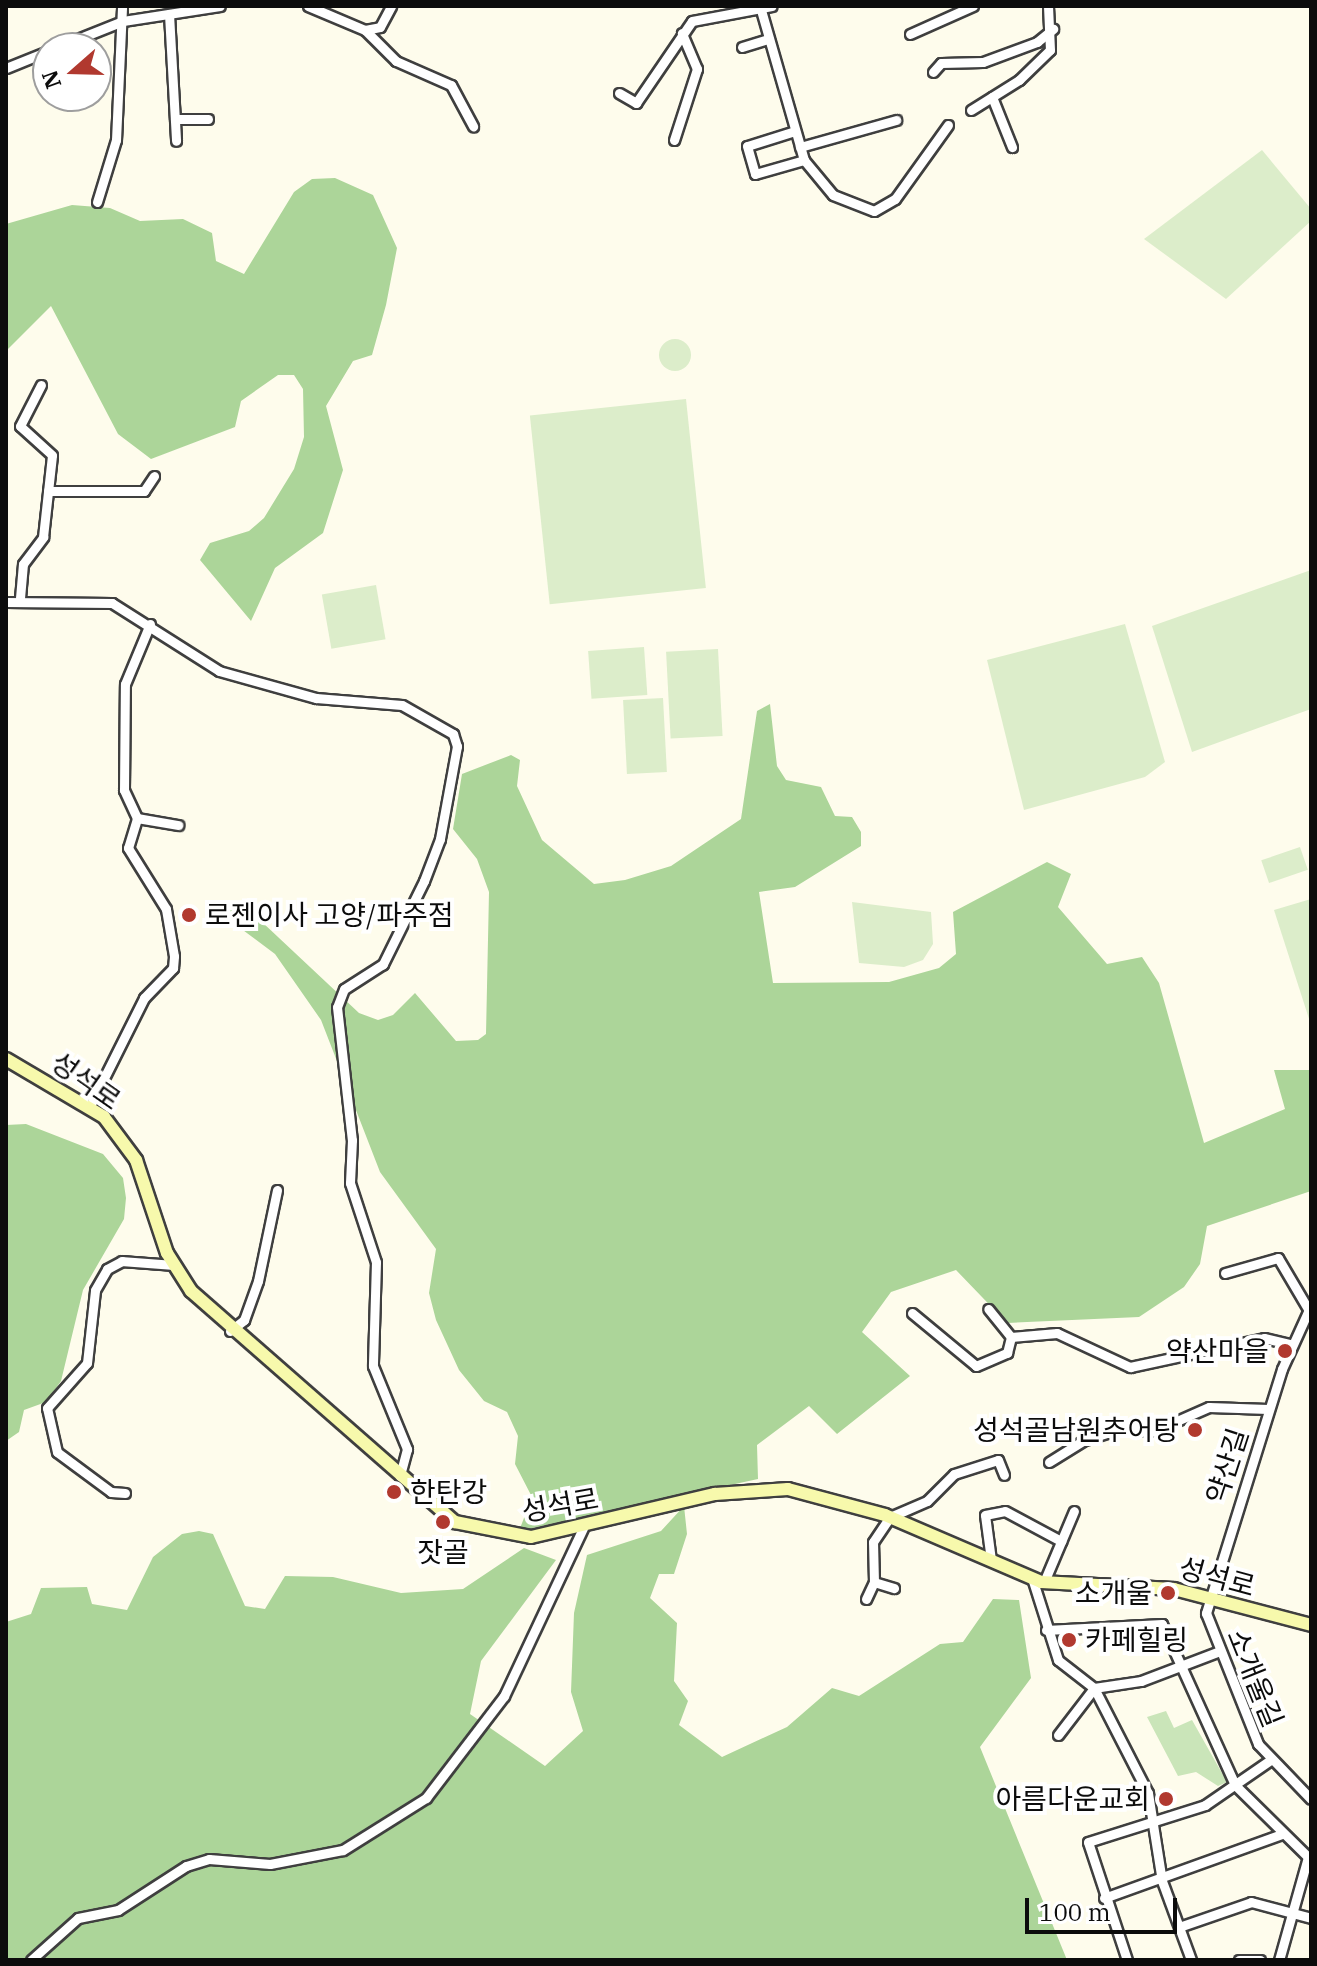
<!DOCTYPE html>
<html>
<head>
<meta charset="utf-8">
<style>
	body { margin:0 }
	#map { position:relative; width:1317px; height:1966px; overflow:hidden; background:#fefcec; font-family:"IBM Plex Serif","Noto Sans KR",serif }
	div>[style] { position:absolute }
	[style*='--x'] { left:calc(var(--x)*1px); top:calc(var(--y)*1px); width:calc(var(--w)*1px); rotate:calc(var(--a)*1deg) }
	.green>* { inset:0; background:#cae5b9 }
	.forest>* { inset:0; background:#acd599 }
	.pitch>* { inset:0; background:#dcedca; transform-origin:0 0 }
	.round { border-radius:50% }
	.roads { filter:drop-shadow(2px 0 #3f3f3f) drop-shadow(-2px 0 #3f3f3f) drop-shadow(0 2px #3f3f3f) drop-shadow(0 -2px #3f3f3f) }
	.street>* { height:9px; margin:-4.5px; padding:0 4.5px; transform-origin:4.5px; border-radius:4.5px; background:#fff }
	.secondary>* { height:12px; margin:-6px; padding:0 6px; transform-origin:6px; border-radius:6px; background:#f7f9ac }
	.dots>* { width:22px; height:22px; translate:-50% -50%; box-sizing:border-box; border:4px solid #fff; border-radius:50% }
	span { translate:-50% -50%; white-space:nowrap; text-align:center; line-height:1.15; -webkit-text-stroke:8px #fff; paint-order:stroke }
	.poi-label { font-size:28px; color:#0c0c0c }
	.left { translate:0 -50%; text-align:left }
	.right { translate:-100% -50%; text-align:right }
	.street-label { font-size:28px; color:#0c0c0c }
	.frame { position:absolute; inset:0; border:8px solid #0c0c0c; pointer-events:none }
	.north { position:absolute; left:32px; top:32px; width:80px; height:80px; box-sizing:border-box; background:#fff; border:2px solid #9e9e9e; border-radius:50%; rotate:250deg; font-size:22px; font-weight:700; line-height:32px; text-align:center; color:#0c0c0c }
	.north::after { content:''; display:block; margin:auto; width:28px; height:36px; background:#b1392f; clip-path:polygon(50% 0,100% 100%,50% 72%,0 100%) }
	.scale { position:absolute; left:1025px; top:1898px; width:152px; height:36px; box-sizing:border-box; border:4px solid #0c0c0c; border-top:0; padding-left:10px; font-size:24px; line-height:28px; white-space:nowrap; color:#0c0c0c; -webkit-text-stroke:6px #fff; paint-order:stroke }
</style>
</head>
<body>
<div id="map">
	<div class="green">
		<i style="clip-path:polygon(1166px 1711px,1174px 1728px,1192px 1720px,1227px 1782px,1218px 1786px,1196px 1772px,1178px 1776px,1147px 1717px)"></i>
	</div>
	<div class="forest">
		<i style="clip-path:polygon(335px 178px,373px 195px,397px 248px,386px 305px,372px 355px,353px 361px,326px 406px,343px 470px,323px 533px,275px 568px,251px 621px,200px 560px,210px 543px,249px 531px,264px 518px,294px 469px,304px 437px,303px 389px,294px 375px,278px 375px,241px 401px,235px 427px,151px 459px,118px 434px,51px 306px,6px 351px,6px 224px,72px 205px,110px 208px,140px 221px,183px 219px,212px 233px,216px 261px,244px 274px,294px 192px,312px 179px)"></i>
		<i style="clip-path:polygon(770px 704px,777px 766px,786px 780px,821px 787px,835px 816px,852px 817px,861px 832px,861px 846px,795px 887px,759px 892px,773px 983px,889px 982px,939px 968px,956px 954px,953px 912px,1047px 862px,1071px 874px,1058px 907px,1107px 964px,1142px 957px,1159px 983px,1204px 1143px,1285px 1109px,1274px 1070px,1311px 1070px,1311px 1191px,1207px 1226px,1200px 1264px,1184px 1287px,1139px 1317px,1007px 1323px,956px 1270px,891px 1292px,862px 1332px,910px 1376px,837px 1434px,809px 1406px,757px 1445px,758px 1479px,519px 1531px,532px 1497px,515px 1464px,518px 1436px,507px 1412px,484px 1401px,459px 1370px,436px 1320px,429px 1293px,436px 1249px,380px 1172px,321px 1020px,275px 954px,228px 919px,226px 903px,245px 906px,359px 1013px,378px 1020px,393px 1015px,415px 993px,456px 1041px,478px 1040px,486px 1034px,489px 892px,477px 859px,453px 829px,462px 774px,511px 755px,520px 760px,517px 786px,542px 840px,594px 884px,625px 880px,671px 866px,741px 819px,757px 711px)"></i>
		<i style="clip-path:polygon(26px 1124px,103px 1154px,123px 1178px,126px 1198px,124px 1219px,83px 1290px,61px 1381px,46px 1402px,24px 1410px,19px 1432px,6px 1441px,6px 1125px)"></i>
		<i style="clip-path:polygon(684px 1506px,687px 1534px,674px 1574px,659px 1574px,650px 1598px,677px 1623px,674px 1681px,688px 1701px,679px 1725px,722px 1757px,787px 1727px,832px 1688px,859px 1696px,940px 1644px,963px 1642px,993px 1599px,1019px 1600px,1031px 1678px,980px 1747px,1067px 1960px,6px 1960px,6px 1622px,31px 1614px,41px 1588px,87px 1587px,92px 1604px,127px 1610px,153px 1557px,182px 1534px,199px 1531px,213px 1534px,245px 1606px,265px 1609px,285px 1576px,333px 1577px,401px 1593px,463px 1589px,524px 1548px,556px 1560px,481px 1661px,470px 1714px,545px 1766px,583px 1731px,571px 1692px,574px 1613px,587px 1555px,661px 1531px)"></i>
	</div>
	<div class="pitch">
		<i style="clip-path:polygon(1262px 150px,1311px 209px,1311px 221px,1226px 299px,1144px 239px)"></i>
		<i class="round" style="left:659px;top:339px;width:32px;height:32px"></i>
		<i style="left:686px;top:399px;width:190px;height:157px;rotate:84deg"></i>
		<i style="clip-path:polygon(1311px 570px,1311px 709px,1192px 752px,1152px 626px)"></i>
		<i style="left:376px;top:585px;width:55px;height:55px;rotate:80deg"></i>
		<i style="clip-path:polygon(1125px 624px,1165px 762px,1145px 777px,1024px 810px,987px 660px)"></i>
		<i style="left:644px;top:647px;width:48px;height:56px;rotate:86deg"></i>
		<i style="left:718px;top:649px;width:87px;height:52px;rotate:87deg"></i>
		<i style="left:663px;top:698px;width:74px;height:40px;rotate:87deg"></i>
		<i style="left:1300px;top:847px;width:24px;height:41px;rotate:71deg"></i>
		<i style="clip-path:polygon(1311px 899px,1311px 1025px,1274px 910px)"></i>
		<i style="clip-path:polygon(852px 902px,931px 912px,933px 944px,923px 960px,904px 967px,859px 963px)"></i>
	</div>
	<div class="roads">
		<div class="street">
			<i style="--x:308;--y:6;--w:62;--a:22.8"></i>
			<i style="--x:365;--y:30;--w:15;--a:-11"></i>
			<i style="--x:380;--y:27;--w:24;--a:-62"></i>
			<i style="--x:761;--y:10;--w:156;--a:74"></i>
			<i style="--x:804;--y:160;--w:45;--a:50.4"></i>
			<i style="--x:833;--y:195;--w:44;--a:21.3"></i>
			<i style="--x:874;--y:211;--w:24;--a:-30"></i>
			<i style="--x:895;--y:199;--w:91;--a:-54.4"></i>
			<i style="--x:169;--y:14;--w:127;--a:86.8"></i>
			<i style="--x:365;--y:30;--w:44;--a:45"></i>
			<i style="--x:396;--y:61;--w:60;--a:23.6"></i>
			<i style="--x:451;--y:85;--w:47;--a:61.8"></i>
			<i style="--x:910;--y:34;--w:69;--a:-24"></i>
			<i style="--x:742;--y:47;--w:28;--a:-17"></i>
			<i style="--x:55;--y:48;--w:73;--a:-21.7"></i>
			<i style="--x:123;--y:21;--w:98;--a:-8.8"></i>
			<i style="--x:6;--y:68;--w:45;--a:-22"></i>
			<i style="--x:933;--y:72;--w:12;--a:-48"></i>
			<i style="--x:941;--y:63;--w:42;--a:-1.4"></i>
			<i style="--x:983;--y:62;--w:58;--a:-20.3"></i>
			<i style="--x:1037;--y:42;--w:21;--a:-39"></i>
			<i style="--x:619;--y:93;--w:20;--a:30"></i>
			<i style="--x:636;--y:103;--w:99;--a:-55.7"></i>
			<i style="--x:692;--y:21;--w:81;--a:-10.6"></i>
			<i style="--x:992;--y:97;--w:54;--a:68.2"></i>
			<i style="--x:971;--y:110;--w:57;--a:-32"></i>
			<i style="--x:1019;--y:80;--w:43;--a:-44.1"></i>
			<i style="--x:1050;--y:50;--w:44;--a:-92.6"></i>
			<i style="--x:175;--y:119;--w:33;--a:0"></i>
			<i style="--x:795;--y:131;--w:50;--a:162.6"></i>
			<i style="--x:747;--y:146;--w:29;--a:74"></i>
			<i style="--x:755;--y:174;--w:51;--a:-15.9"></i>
			<i style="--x:674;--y:140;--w:75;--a:-72.1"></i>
			<i style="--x:697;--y:69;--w:39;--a:-113"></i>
			<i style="--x:800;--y:147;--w:100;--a:-15.7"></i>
			<i style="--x:97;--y:202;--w:65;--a:-73"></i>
			<i style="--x:116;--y:140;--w:134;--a:-87.4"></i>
			<i style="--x:48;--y:491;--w:96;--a:0"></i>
			<i style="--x:144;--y:491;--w:18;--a:-56"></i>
			<i style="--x:20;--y:598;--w:34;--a:-85"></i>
			<i style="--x:23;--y:564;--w:34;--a:-53"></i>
			<i style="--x:43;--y:537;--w:82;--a:-83.7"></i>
			<i style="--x:52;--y:455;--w:43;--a:-137.8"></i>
			<i style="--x:20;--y:426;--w:46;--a:-62.9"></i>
			<i style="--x:6;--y:602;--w:106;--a:0.5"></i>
			<i style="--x:112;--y:603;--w:127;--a:32.4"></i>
			<i style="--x:219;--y:671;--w:101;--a:15.6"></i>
			<i style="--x:316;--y:698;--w:86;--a:4.7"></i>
			<i style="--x:402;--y:705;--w:59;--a:29.6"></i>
			<i style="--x:453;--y:734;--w:13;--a:72"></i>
			<i style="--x:457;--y:746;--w:95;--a:100.4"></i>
			<i style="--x:440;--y:839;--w:45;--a:110.9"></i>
			<i style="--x:424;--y:881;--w:93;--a:116.3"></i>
			<i style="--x:383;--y:964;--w:46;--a:147.3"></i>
			<i style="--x:344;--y:989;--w:19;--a:111"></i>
			<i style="--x:337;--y:1007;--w:134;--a:83.6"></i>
			<i style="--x:352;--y:1140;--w:43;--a:92.7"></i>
			<i style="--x:350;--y:1183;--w:83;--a:71.8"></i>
			<i style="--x:376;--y:1262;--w:104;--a:91.7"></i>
			<i style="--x:373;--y:1366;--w:90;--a:67.7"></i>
			<i style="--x:407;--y:1449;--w:28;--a:105"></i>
			<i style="--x:137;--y:818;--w:42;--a:9.7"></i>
			<i style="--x:90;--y:1106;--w:121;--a:-63.4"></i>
			<i style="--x:144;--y:998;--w:42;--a:-46"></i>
			<i style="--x:173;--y:968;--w:12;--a:-85"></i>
			<i style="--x:174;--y:956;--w:48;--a:-99.7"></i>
			<i style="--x:166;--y:909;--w:72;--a:-121.9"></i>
			<i style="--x:128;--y:848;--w:31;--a:-73"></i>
			<i style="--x:137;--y:818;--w:31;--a:-115"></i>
			<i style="--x:124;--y:790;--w:106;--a:-89.5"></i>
			<i style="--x:125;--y:684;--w:65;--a:-67.4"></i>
			<i style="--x:1225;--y:1273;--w:55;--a:-15.8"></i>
			<i style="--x:1278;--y:1258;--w:59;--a:59.5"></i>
			<i style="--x:1311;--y:1305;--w:70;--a:114.4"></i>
			<i style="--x:1282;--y:1369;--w:256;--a:107.3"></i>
			<i style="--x:1206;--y:1613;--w:141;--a:68.3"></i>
			<i style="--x:1258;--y:1744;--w:76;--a:46.1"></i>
			<i style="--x:912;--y:1313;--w:83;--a:39.6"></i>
			<i style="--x:976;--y:1366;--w:34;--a:-23"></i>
			<i style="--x:1007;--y:1353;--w:16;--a:-76"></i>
			<i style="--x:1011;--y:1337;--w:36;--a:-129"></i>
			<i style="--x:230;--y:1331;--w:18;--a:-38"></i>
			<i style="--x:244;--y:1320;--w:41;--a:-70.3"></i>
			<i style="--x:258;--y:1281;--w:93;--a:-78.2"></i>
			<i style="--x:1011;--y:1337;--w:46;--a:-5"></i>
			<i style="--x:1057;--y:1333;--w:81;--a:25"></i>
			<i style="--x:1130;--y:1367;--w:137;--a:-12.2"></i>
			<i style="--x:1264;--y:1338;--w:28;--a:13"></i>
			<i style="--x:1049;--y:1462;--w:39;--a:-32"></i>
			<i style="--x:1082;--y:1441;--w:40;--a:-18"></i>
			<i style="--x:1120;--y:1429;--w:34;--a:3"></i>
			<i style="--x:1154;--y:1431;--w:60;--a:-23.6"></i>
			<i style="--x:1209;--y:1407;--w:59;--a:1.9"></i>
			<i style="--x:125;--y:1493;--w:14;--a:-176"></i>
			<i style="--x:111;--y:1492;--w:67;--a:-143.5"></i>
			<i style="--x:57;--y:1452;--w:45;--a:-102.8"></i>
			<i style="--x:47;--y:1408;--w:60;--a:-48.4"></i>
			<i style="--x:87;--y:1363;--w:73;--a:-83.7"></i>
			<i style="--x:95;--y:1290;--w:24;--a:-60"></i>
			<i style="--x:107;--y:1269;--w:17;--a:-28"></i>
			<i style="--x:122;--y:1261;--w:51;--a:4.5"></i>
			<i style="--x:991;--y:1560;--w:45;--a:-97.6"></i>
			<i style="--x:985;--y:1515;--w:20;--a:-11"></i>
			<i style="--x:1005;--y:1511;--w:64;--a:28.2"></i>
			<i style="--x:1032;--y:1578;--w:86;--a:72.4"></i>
			<i style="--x:1058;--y:1660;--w:46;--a:37.9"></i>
			<i style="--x:1094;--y:1688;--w:118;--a:62.8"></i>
			<i style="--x:1148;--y:1793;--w:89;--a:81"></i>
			<i style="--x:1162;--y:1881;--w:84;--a:69.8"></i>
			<i style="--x:874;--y:1582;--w:21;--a:17"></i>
			<i style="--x:1044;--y:1582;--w:77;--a:-67.1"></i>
			<i style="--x:866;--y:1599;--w:19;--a:-65"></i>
			<i style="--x:874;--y:1582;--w:40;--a:-91.4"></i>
			<i style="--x:873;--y:1542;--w:30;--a:-56"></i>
			<i style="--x:890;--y:1517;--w:40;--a:-23.4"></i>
			<i style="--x:927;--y:1501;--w:38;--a:-45"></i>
			<i style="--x:954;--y:1474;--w:46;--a:-17.7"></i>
			<i style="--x:998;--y:1460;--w:16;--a:68"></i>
			<i style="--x:1046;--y:1630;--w:116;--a:-3"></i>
			<i style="--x:1162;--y:1624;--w:177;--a:65.6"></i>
			<i style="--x:1235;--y:1785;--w:103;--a:44.6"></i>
			<i style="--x:1308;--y:1857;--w:107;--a:105.7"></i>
			<i style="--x:1058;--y:1735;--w:59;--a:-52.5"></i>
			<i style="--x:1094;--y:1688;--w:48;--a:-8.5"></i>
			<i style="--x:1141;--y:1681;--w:85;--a:-20.8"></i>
			<i style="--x:1104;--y:1898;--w:189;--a:-19.8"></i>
			<i style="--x:1179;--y:1927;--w:76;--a:-19.1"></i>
			<i style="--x:1251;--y:1902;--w:62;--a:14.9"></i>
			<i style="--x:31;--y:1960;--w:63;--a:-41.8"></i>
			<i style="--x:78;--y:1918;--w:41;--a:-11.3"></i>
			<i style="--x:118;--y:1910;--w:81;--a:-32.9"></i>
			<i style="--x:186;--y:1866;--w:24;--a:-17"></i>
			<i style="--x:209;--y:1859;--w:61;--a:4.7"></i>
			<i style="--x:270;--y:1864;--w:74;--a:-10.9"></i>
			<i style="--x:343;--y:1850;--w:98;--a:-32.1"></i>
			<i style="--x:426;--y:1798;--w:128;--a:-52.6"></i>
			<i style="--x:504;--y:1696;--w:186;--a:-64.8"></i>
			<i style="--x:1127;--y:1960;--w:124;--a:-108.3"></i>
			<i style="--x:1088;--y:1842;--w:123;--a:-17.5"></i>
			<i style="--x:1205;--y:1805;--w:78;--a:-34.5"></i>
			<i style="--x:1239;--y:1960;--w:21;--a:0"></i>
		</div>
		<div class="secondary">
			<i style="--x:6;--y:1059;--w:114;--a:30.6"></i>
			<i style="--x:104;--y:1117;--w:54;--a:53.3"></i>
			<i style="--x:136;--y:1160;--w:98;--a:71.6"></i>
			<i style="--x:167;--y:1253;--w:45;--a:57.7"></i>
			<i style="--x:191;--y:1291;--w:351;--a:41.2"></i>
			<i style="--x:455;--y:1522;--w:77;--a:11.2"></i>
			<i style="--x:531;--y:1537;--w:189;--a:-13.2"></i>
			<i style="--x:715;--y:1494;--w:73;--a:-3.9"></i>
			<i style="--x:788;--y:1489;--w:100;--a:15"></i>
			<i style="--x:885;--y:1515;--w:170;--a:23.2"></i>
			<i style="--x:1041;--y:1582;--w:133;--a:3"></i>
			<i style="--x:1174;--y:1589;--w:142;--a:14.7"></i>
		</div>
	</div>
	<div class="dots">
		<i style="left:189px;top:915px;background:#b1392f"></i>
		<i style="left:1285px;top:1351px;background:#b1392f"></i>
		<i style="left:1195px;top:1430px;background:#b1392f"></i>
		<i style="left:394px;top:1492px;background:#b1392f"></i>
		<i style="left:443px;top:1522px;background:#b1392f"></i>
		<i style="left:1168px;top:1593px;background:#b1392f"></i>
		<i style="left:1069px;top:1640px;background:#b1392f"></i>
		<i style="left:1166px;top:1799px;background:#b1392f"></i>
	</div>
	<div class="poi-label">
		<span class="left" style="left:205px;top:915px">로젠이사 고양/파주점</span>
		<span class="right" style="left:1269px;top:1351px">약산마을</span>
		<span class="right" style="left:1179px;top:1430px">성석골남원추어탕</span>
		<span class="left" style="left:410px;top:1492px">한탄강</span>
		<span style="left:443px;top:1552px">잣골</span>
		<span class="right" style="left:1152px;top:1593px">소개울</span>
		<span class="left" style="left:1085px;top:1640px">카페힐링</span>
		<span class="right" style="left:1150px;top:1799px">아름다운교회</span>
	</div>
	<div class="street-label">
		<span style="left:86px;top:1081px;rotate:35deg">성석로</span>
		<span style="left:1227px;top:1466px;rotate:-72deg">약산길</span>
		<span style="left:560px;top:1505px;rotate:-10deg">성석로</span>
		<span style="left:1217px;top:1577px;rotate:15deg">성석로</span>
		<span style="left:1255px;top:1678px;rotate:68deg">소개울길</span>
	</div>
	<div class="frame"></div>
	<div class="north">N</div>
	<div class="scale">100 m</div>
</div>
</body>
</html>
